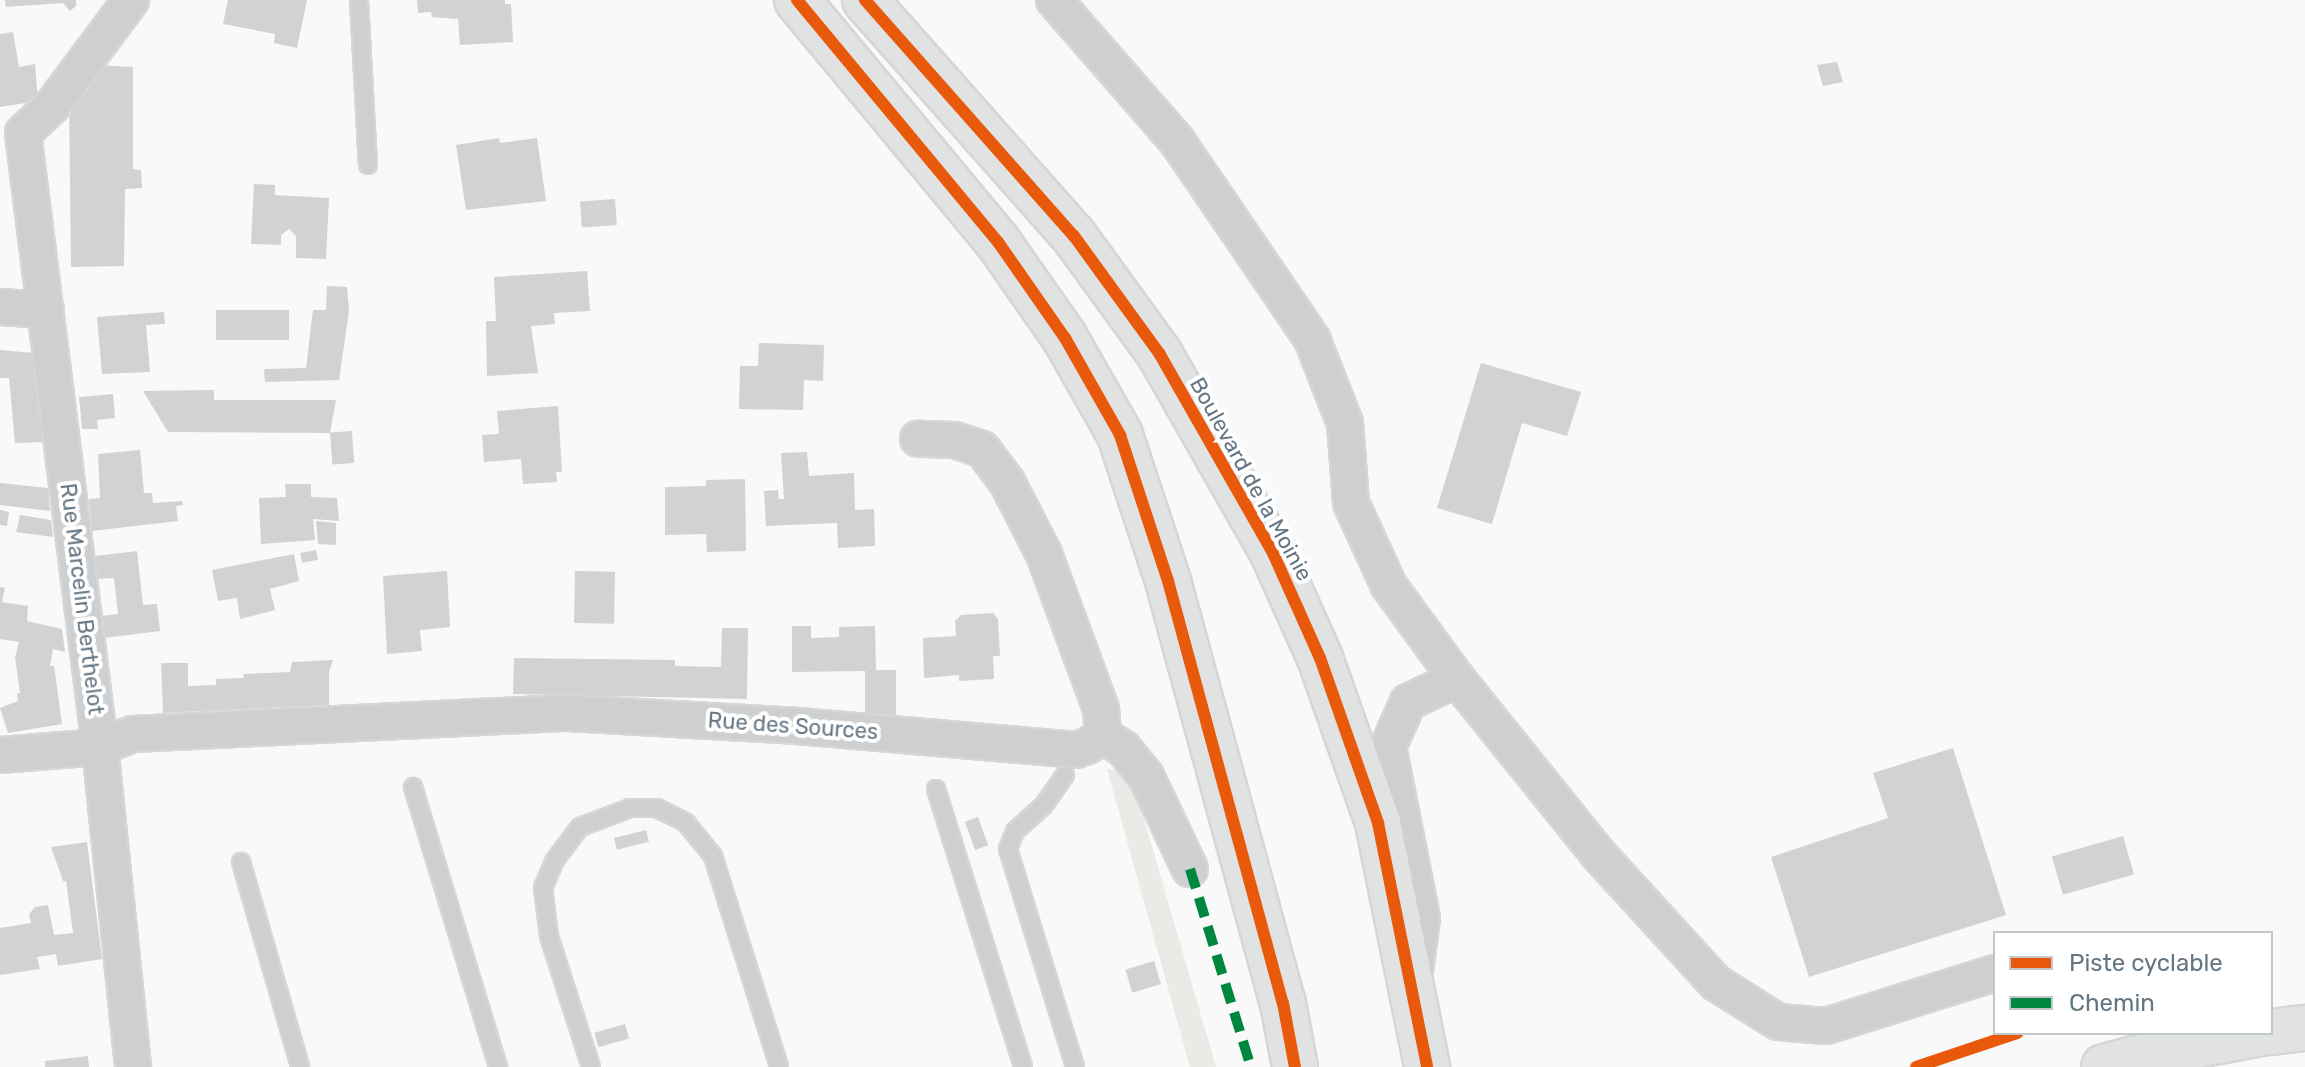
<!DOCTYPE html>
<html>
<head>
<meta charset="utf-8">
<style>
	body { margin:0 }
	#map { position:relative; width:2305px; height:1067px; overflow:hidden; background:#f9f9f9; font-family:Rubik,sans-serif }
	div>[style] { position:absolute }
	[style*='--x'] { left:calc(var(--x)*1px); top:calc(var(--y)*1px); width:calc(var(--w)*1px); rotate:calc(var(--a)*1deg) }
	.green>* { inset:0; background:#e8ebe6 }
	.building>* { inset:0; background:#d0d2d3; transform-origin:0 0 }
	.roads { filter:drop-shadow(2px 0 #d5d6d7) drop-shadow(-2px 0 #d5d6d7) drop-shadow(0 2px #d5d6d7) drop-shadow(0 -2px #d5d6d7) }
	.lane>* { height:16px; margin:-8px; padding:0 8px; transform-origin:8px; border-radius:8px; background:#cecfd0 }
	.street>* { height:34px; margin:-17px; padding:0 17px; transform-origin:17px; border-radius:17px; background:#cecfd0 }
	.primary>* { height:44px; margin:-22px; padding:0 22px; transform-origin:22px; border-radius:22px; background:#e1e2e2 }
	.quiet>* { height:10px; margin-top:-5px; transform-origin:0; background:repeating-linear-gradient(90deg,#00873e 0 20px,transparent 0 30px) }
	.cycleway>* { height:12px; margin:-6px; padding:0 6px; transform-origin:6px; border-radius:6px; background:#e8590c }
	span { translate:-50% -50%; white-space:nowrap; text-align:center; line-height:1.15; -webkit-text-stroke:8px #fff; paint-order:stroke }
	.street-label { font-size:22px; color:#657683 }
	.legend { position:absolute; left:1993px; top:931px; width:280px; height:104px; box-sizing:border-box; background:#fff; border:2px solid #c1c8cd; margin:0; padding:10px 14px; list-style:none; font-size:24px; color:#657683 }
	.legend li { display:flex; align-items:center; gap:16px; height:40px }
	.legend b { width:40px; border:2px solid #c1c8cd }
</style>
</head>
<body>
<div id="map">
	<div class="green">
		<i style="clip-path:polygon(1107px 769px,1130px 771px,1216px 1067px,1190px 1067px)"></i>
	</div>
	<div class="building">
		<i style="clip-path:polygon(5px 0,76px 0,76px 6px,70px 11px,63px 3px,6px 7px)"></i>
		<i style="clip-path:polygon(228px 0,307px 0,297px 48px,274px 43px,275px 34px,223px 24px)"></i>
		<i style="clip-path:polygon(417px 0,505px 0,505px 4px,511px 4px,513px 42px,460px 45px,458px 19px,432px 17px,431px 12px,418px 13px)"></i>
		<i style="clip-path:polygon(13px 32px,19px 67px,35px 64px,38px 101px,0 107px,0 34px)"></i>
		<i style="clip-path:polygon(1837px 62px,1843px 82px,1823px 86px,1817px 65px)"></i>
		<i style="clip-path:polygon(93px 65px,133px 67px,133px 169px,141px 170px,142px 188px,125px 189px,124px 266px,71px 267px,69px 97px)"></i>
		<i style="clip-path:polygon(499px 138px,500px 143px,537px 138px,546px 201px,466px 210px,456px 145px)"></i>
		<i style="clip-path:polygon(254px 184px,275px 185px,275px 195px,329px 198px,326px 259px,296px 258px,296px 236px,289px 229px,281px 235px,281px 245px,251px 244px)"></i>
		<i style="left:615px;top:199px;width:26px;height:35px;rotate:86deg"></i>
		<i style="clip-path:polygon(587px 271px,590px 311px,554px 313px,555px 324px,531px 326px,538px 373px,487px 376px,486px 321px,496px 321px,494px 277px)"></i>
		<i style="clip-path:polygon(327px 286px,347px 287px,349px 311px,339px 380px,265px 382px,264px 369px,306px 368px,313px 310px,326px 310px)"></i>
		<i style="left:216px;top:310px;width:73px;height:30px"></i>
		<i style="clip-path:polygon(164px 312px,165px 324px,146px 325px,150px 372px,102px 374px,97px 317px)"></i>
		<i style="clip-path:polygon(759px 343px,824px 345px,823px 381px,804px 380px,803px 410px,739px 409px,740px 366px,758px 366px)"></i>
		<i style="clip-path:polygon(0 350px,34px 353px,43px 442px,15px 443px,9px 378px,0 378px)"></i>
		<i style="clip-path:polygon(1481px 363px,1581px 392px,1567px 436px,1522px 423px,1492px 524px,1437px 508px)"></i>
		<i style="clip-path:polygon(214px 390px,214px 400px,336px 400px,330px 433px,168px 432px,143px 391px)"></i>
		<i style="clip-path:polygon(113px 394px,115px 418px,97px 420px,98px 429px,82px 429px,79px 397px)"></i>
		<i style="clip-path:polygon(558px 406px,562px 472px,556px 472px,557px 482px,523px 484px,521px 459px,484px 462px,482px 435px,499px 434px,497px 411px)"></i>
		<i style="left:352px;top:431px;width:32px;height:22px;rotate:86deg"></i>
		<i style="clip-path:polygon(140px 450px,144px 493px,152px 493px,153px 503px,182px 501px,183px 505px,176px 506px,178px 521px,92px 531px,89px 499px,100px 498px,98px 454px)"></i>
		<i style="clip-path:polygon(807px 452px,809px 476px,854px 473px,855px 510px,874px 509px,875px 546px,838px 548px,837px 523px,766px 526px,764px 491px,778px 490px,779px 499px,784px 499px,781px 453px)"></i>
		<i style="clip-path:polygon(745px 479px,746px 551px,707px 552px,706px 534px,665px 535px,665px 487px,706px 486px,706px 480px)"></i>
		<i style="clip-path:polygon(0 483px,48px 488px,50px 511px,0 505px)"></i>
		<i style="clip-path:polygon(285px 484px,311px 484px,311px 497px,337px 498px,339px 521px,313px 519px,315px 540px,261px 544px,259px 498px,286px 497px)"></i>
		<i style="clip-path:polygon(0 510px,9px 512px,7px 526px,0 525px)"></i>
		<i style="clip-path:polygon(20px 515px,51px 520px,53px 537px,16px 532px)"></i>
		<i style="clip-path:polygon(316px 521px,336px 523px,336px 545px,318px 544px)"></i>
		<i style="left:316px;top:550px;width:10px;height:16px;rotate:79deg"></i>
		<i style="clip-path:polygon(137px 551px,143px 605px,157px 604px,160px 631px,104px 638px,101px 616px,118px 614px,114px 578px,97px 579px,95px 556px)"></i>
		<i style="clip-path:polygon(294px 554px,299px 581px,270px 589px,275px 610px,240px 619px,237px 598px,218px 601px,212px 570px)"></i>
		<i style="clip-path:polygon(447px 571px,450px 627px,420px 630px,422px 651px,387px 654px,383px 576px)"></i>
		<i style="left:575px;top:571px;width:40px;height:52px;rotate:1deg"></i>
		<i style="clip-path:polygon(0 587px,5px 588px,2px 602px,28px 606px,27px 621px,62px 629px,65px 652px,53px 649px,50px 666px,54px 666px,62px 724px,8px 733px,0 708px,18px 701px,17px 693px,20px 693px,15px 658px,19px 642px,0 639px)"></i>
		<i style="clip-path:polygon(993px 613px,998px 619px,1000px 656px,993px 656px,994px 679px,959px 681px,959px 675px,924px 678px,923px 638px,956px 636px,955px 621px,961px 615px)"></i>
		<i style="clip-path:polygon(792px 626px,811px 626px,811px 638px,839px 637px,839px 627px,875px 626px,876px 670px,896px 670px,896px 717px,865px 713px,865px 671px,792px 672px)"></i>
		<i style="clip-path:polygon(722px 628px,748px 628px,747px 699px,513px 694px,514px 658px,675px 660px,675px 666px,721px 667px)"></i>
		<i style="clip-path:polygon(333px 660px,329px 672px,329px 705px,163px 713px,161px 663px,188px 663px,188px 686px,216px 685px,216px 679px,244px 678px,243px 674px,290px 672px,292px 662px)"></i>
		<i style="clip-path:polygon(1953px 748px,2006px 915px,1809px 977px,1771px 857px,1888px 818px,1873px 773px)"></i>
		<i style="left:978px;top:817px;width:30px;height:14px;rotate:70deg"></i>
		<i style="left:646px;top:830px;width:12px;height:33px;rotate:76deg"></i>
		<i style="left:2123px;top:836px;width:40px;height:74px;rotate:74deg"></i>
		<i style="clip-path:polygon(87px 842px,102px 959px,58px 966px,56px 954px,37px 957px,40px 969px,0 975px,0 928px,31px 923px,29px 914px,35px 907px,48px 905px,54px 935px,73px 933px,66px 881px,63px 881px,51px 847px)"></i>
		<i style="left:1154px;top:961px;width:24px;height:30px;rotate:73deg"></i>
		<i style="left:625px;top:1024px;width:15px;height:32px;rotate:74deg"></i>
		<i style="clip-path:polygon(88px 1056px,89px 1067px,45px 1067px,45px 1061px)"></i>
	</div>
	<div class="roads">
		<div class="lane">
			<i style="--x:359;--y:0;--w:165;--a:86.9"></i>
			<i style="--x:1065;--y:775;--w:38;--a:125"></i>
			<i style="--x:1043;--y:806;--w:38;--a:138"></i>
			<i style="--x:1015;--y:831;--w:19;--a:111"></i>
			<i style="--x:1008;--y:849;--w:228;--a:72.9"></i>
			<i style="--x:413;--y:787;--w:293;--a:73.1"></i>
			<i style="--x:936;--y:789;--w:291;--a:72.6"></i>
			<i style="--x:241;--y:862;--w:213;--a:73.9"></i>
			<i style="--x:591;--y:1067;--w:138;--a:-107.8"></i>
			<i style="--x:549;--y:936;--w:48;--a:-97.1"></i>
			<i style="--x:543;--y:888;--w:30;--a:-67"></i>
			<i style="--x:555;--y:860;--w:41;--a:-52.9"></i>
			<i style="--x:580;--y:827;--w:53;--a:-20.8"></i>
			<i style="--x:630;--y:808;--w:27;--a:0"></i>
			<i style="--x:657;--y:808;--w:33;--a:27"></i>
			<i style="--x:686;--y:823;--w:43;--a:50.7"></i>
			<i style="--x:713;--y:856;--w:221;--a:72.6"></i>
		</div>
		<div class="street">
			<i style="--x:1054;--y:0;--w:187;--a:48.9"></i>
			<i style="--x:1177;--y:141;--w:240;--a:55.7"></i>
			<i style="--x:1312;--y:339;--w:90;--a:68.6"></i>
			<i style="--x:1345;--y:423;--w:80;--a:85.7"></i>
			<i style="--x:1351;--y:503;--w:91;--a:65.4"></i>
			<i style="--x:1389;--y:586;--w:115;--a:53.8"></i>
			<i style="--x:1457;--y:679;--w:226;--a:51.1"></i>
			<i style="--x:1599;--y:855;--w:173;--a:47.6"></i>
			<i style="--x:1716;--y:983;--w:73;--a:32.2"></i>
			<i style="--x:1778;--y:1022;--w:48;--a:4.8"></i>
			<i style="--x:1826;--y:1026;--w:177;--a:-17.4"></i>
			<i style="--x:23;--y:133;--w:619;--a:82.85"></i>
			<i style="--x:100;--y:747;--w:322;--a:84.1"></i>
			<i style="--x:23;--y:133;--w:40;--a:-43"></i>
			<i style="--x:52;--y:106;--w:132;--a:-53.3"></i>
			<i style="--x:0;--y:307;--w:46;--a:3.7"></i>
			<i style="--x:1103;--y:736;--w:23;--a:31"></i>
			<i style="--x:1123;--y:748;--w:36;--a:51"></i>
			<i style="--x:1146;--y:776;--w:103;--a:64.7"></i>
			<i style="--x:0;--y:755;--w:100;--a:-4.6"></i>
			<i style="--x:100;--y:747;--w:35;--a:-22"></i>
			<i style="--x:133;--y:734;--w:436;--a:-2.8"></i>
			<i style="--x:568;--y:713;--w:218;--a:3.2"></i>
			<i style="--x:786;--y:725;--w:291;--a:4.9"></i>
			<i style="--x:1076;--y:750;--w:12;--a:-20"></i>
			<i style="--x:1087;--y:746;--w:19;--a:-32"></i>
			<i style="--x:1103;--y:736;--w:27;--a:-94"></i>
			<i style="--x:1101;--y:709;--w:165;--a:-110.2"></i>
			<i style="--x:1044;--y:554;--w:81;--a:-117.2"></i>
			<i style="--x:1007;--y:482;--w:41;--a:-127.1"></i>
			<i style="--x:982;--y:449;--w:29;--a:-162"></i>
			<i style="--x:954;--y:440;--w:36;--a:-178"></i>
			<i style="--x:1415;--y:971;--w:53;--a:-82.5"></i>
			<i style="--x:1422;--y:918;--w:174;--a:-101.2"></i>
			<i style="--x:1388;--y:747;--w:49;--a:-66"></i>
			<i style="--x:1408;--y:702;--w:54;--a:-25.1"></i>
		</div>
		<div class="primary">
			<i style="--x:797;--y:0;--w:315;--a:50.3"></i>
			<i style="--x:998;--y:242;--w:117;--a:55.1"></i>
			<i style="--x:1065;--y:338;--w:112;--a:60.4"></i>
			<i style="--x:1120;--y:435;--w:154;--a:71.8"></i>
			<i style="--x:1168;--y:581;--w:437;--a:74.8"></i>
			<i style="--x:1283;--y:1003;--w:65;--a:79.4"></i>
			<i style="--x:865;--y:0;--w:315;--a:48.5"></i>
			<i style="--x:1074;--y:236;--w:145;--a:54"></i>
			<i style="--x:1159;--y:353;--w:230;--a:60.3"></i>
			<i style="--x:1273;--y:553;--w:115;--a:65.9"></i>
			<i style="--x:1320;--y:658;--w:175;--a:70.6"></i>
			<i style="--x:1378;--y:823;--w:249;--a:78.6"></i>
			<i style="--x:2271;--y:1032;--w:34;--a:-7"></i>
			<i style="--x:2104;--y:1067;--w:54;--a:-15.1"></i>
			<i style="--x:2156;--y:1053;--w:108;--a:-10.7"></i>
		</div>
	</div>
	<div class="quiet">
		<i style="--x:1190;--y:869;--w:207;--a:72.9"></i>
	</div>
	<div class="cycleway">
		<i style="--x:797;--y:0;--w:315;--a:50.3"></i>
		<i style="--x:998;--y:242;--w:117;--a:55.1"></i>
		<i style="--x:1065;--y:338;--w:112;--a:60.4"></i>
		<i style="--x:1120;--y:435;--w:154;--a:71.8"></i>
		<i style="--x:1168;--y:581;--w:437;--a:74.8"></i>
		<i style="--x:1283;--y:1003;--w:65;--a:79.4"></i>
		<i style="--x:865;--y:0;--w:315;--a:48.5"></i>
		<i style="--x:1074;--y:236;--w:145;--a:54"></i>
		<i style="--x:1159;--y:353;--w:230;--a:60.3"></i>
		<i style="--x:1273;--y:553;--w:115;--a:65.9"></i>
		<i style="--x:1320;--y:658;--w:175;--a:70.6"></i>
		<i style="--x:1378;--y:823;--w:249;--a:78.6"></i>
		<i style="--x:1916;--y:1067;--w:107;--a:-18.6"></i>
	</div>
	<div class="street-label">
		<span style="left:1251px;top:479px;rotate:61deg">Boulevard de la Moinie</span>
		<span style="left:82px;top:599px;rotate:83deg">Rue Marcelin Berthelot</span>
		<span style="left:793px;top:726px;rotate:4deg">Rue des Sources</span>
	</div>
	<ul class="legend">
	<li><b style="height:10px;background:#e8590c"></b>Piste cyclable</li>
	<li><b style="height:10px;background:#00873e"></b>Chemin</li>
	</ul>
</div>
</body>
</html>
